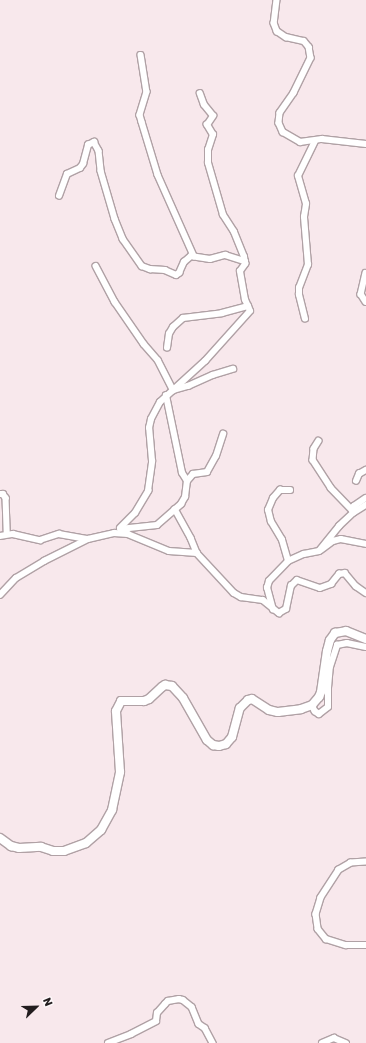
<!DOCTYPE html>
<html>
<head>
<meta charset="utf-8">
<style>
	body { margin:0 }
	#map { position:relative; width:366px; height:1043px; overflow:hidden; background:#f8e8ec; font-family:Rubik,sans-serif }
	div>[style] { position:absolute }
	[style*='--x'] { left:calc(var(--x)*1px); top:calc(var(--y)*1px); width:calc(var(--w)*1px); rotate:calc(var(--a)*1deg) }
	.roads { filter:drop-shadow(1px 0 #b0a1a5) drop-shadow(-1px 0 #b0a1a5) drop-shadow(0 1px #b0a1a5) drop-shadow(0 -1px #b0a1a5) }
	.street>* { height:5.5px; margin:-2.75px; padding:0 2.75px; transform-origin:2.75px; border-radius:2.75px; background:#fff }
	.secondary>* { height:8px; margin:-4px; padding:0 4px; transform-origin:4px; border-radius:4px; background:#fff }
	span { translate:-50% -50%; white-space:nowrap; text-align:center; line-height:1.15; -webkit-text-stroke:3.5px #fef8fa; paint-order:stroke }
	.north { position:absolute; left:16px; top:987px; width:40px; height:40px; -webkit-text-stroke:3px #fef8fa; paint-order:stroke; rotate:67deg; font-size:11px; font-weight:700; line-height:16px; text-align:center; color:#221c1e }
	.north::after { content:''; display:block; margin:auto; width:14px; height:18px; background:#221c1e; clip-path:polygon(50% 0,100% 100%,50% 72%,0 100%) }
</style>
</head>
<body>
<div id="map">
	<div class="roads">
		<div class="street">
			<i style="--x:277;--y:0;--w:23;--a:97"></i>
			<i style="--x:274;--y:23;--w:9;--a:69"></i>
			<i style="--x:277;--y:31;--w:11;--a:34"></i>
			<i style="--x:286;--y:37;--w:18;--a:13"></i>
			<i style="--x:304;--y:41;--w:8;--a:50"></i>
			<i style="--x:309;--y:47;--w:11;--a:80"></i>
			<i style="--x:311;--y:58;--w:39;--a:116"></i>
			<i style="--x:294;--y:93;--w:24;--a:125"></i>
			<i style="--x:280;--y:113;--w:10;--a:96"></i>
			<i style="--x:279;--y:123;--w:10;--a:66"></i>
			<i style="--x:283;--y:132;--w:20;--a:30"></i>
			<i style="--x:300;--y:142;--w:22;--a:-8"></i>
			<i style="--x:322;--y:139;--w:44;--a:6.5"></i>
			<i style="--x:141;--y:55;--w:37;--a:81"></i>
			<i style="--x:147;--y:92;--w:24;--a:107"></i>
			<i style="--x:140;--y:115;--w:7;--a:74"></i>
			<i style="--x:142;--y:122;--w:55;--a:73.2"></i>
			<i style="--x:158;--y:175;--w:89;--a:66"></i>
			<i style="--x:59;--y:196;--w:23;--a:-70"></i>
			<i style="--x:67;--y:174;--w:14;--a:-25"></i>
			<i style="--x:80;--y:168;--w:5;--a:-53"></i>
			<i style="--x:83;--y:164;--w:20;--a:-75"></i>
			<i style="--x:88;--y:145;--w:7;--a:-27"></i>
			<i style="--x:94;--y:142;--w:10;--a:61"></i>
			<i style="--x:99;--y:151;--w:20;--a:84"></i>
			<i style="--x:101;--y:171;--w:50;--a:73.7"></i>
			<i style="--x:115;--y:219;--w:22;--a:68"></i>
			<i style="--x:123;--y:239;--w:33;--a:55"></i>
			<i style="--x:142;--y:266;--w:9;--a:21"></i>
			<i style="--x:150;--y:269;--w:15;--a:4"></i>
			<i style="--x:165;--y:270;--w:12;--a:24"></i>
			<i style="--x:176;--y:275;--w:4;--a:-34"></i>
			<i style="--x:179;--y:273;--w:12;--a:-66"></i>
			<i style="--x:184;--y:262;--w:9;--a:-41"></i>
			<i style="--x:191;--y:256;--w:19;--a:9"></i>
			<i style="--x:210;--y:259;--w:16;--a:-15"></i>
			<i style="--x:225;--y:255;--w:21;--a:17"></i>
			<i style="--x:96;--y:266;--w:41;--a:62.2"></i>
			<i style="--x:115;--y:302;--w:51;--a:55.4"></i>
			<i style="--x:144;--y:344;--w:21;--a:49"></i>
			<i style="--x:158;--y:360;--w:34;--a:63"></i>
			<i style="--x:173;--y:390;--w:16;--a:-15"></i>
			<i style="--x:188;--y:386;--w:27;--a:-24"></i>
			<i style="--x:213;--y:375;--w:21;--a:-17"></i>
			<i style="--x:366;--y:273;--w:22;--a:103"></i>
			<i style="--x:361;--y:294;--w:9;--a:58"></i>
			<i style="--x:305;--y:319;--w:25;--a:-104"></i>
			<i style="--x:299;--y:295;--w:7;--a:-90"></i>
			<i style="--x:299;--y:288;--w:25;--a:-69"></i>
			<i style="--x:308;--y:265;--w:48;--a:-94.8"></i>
			<i style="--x:304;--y:217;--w:13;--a:-81"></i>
			<i style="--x:306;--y:204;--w:29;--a:-106"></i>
			<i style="--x:298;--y:176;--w:39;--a:-64"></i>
			<i style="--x:167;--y:348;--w:14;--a:-82"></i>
			<i style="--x:169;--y:334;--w:8;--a:-60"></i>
			<i style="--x:173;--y:327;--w:13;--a:-42"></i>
			<i style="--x:183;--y:318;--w:39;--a:-7"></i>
			<i style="--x:222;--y:313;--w:27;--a:-15"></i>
			<i style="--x:319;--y:441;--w:9;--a:122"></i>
			<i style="--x:314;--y:449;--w:11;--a:95"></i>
			<i style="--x:313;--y:460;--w:33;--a:57"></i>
			<i style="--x:331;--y:488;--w:30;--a:46"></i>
			<i style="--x:187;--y:481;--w:9;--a:-49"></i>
			<i style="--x:193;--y:474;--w:14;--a:-8"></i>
			<i style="--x:207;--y:472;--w:18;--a:-61"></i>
			<i style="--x:216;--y:456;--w:23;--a:-72"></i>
			<i style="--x:356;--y:481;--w:8;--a:-67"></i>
			<i style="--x:359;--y:474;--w:8;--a:-30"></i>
			<i style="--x:0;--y:494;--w:3;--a:0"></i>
			<i style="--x:3;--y:494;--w:5;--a:53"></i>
			<i style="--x:6;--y:498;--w:36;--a:88"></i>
			<i style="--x:175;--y:509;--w:33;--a:61"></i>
			<i style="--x:191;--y:538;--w:16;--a:68"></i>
			<i style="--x:353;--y:513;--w:3;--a:-108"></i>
			<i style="--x:352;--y:510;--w:4;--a:-63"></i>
			<i style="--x:354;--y:506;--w:14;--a:-34"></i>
			<i style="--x:120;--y:528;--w:21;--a:-45"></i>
			<i style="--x:135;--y:513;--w:26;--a:-59"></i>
			<i style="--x:148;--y:491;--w:30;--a:-82"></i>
			<i style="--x:152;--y:461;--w:33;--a:-95"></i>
			<i style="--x:149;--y:428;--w:9;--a:-77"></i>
			<i style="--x:151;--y:419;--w:19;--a:-62"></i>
			<i style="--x:160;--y:402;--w:61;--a:-42.3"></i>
			<i style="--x:205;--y:361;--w:67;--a:-48"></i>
			<i style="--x:250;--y:311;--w:12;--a:-114"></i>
			<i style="--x:245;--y:300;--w:29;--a:-100"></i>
			<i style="--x:240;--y:271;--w:9;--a:-54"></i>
			<i style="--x:245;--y:264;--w:7;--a:-98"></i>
			<i style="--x:244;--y:257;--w:27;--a:-112"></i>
			<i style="--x:234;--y:232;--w:20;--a:-123"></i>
			<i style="--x:223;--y:215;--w:54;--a:-106.1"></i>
			<i style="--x:208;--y:163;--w:13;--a:-90"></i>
			<i style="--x:208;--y:150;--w:16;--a:-72"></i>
			<i style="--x:213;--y:135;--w:12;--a:-121"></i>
			<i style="--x:207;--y:125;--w:11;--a:-56"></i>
			<i style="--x:213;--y:116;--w:14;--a:-129"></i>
			<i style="--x:204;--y:105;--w:12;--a:-110"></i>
			<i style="--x:120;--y:529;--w:37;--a:-6"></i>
			<i style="--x:157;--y:525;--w:32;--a:-41"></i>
			<i style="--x:181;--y:504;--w:8;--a:-60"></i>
			<i style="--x:185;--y:497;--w:16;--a:-83"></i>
			<i style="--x:187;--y:481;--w:9;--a:-122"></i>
			<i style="--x:182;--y:473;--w:79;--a:-101.7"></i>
			<i style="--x:0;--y:536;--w:13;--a:-9"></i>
			<i style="--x:13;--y:534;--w:28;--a:13"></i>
			<i style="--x:40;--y:540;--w:20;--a:-18"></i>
			<i style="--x:59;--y:534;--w:28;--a:10"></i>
			<i style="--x:321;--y:550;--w:15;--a:-37"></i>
			<i style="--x:333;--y:541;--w:8;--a:-14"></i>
			<i style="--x:341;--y:539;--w:25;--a:11"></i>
			<i style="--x:288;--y:561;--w:22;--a:-106"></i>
			<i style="--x:282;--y:540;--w:21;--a:-121"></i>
			<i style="--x:271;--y:522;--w:12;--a:-104"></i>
			<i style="--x:268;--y:510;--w:13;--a:-67"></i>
			<i style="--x:273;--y:498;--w:11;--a:-49"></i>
			<i style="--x:280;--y:490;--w:10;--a:0"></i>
			<i style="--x:0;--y:595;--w:23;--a:-47"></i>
			<i style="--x:16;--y:578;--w:33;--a:-31"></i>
			<i style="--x:44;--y:561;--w:49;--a:-26.6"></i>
			<i style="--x:88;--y:539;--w:27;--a:-13"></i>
			<i style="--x:114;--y:533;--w:14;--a:4"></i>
			<i style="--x:128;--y:534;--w:44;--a:22.5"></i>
			<i style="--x:169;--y:551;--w:28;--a:4"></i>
			<i style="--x:197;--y:553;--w:54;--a:47.2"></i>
			<i style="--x:234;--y:593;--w:8;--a:30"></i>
			<i style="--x:241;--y:597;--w:22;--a:8"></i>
			<i style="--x:263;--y:600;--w:21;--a:39"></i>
			<i style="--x:279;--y:613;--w:8;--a:-30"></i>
			<i style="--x:286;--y:609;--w:24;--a:-78"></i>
			<i style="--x:291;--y:586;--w:8;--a:-45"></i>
			<i style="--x:297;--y:580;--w:24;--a:19"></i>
			<i style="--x:320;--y:588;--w:12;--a:-20"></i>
			<i style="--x:331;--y:584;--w:13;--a:-51"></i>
			<i style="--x:339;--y:574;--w:6;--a:-9"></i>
			<i style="--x:345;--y:573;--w:17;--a:50"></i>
			<i style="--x:356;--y:586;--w:12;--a:35"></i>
			<i style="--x:273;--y:610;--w:23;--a:-105"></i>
			<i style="--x:267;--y:588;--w:7;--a:-74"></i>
			<i style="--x:269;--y:581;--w:28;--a:-46"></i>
			<i style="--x:288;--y:561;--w:17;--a:-24"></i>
			<i style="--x:304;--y:554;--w:15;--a:-11"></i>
			<i style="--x:319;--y:551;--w:32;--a:-51"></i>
			<i style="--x:339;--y:526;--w:19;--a:-43"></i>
			<i style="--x:353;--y:513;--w:15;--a:-32"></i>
			<i style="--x:312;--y:705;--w:7;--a:63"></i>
			<i style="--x:315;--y:711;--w:5;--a:37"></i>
			<i style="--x:319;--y:714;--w:11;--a:-38"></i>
			<i style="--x:328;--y:707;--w:19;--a:-90"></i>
			<i style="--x:328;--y:688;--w:21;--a:-85"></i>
			<i style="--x:330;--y:667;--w:23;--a:-72"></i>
			<i style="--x:337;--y:645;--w:10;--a:-11"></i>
			<i style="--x:347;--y:643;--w:19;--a:12"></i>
			<i style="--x:366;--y:862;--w:15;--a:176"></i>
			<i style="--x:351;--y:863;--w:14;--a:150"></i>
			<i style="--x:339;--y:870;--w:33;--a:123"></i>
			<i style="--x:321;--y:898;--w:17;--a:107"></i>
			<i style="--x:316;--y:914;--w:15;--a:82"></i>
			<i style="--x:318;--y:929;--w:13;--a:51"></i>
			<i style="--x:326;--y:939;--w:21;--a:17"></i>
			<i style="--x:346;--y:945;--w:20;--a:0"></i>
			<i style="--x:108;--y:1043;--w:25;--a:-21"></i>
			<i style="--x:131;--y:1034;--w:28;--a:-27"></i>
			<i style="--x:156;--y:1021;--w:8;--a:-83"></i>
			<i style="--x:157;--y:1013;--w:12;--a:-48"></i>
			<i style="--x:165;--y:1004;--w:4;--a:-45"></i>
			<i style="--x:168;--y:1001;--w:11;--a:-10"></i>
			<i style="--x:179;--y:999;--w:4;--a:14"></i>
			<i style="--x:183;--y:1000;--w:11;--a:38"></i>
			<i style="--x:192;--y:1007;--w:18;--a:68"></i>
			<i style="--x:199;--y:1024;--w:7;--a:34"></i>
			<i style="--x:205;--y:1028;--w:17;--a:62"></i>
			<i style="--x:322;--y:1043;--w:13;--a:-23"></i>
			<i style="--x:334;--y:1038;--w:13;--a:23"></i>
		</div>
		<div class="secondary">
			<i style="--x:0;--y:838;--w:14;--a:36"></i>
			<i style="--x:11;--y:846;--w:8;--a:14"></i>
			<i style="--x:19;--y:848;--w:22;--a:-3"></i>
			<i style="--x:41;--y:847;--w:13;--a:18"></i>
			<i style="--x:53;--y:851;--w:11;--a:0"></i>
			<i style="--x:64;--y:851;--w:23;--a:-20"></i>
			<i style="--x:86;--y:843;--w:20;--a:-41"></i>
			<i style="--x:101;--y:830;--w:23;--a:-61"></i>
			<i style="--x:112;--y:810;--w:39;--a:-78"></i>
			<i style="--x:120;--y:772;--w:61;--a:-93.8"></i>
			<i style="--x:116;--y:711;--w:11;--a:-63"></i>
			<i style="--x:121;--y:701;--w:23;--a:0"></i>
			<i style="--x:144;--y:701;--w:5;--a:-22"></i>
			<i style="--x:149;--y:699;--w:18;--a:-43"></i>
			<i style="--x:162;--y:687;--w:4;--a:-34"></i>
			<i style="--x:165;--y:685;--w:7;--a:8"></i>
			<i style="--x:172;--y:686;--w:16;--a:47"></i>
			<i style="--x:183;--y:698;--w:48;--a:60.3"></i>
			<i style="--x:207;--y:740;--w:8;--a:40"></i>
			<i style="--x:213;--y:745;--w:6;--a:9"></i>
			<i style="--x:219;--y:746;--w:7;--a:-16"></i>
			<i style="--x:226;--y:744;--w:9;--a:-49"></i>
			<i style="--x:232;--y:737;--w:30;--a:-75"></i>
			<i style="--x:240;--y:708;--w:11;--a:-45"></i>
			<i style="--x:248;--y:700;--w:4;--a:-14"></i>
			<i style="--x:252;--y:699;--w:20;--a:33"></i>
			<i style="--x:269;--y:710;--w:9;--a:13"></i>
			<i style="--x:278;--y:712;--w:23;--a:-7"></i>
			<i style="--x:301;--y:709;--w:12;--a:-20"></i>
			<i style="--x:312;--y:705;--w:11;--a:-49"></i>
			<i style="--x:319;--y:697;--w:5;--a:-68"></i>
			<i style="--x:321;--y:692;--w:41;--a:-81.7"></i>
			<i style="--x:327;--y:651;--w:11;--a:-75"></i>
			<i style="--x:330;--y:640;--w:9;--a:-54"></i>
			<i style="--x:335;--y:633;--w:11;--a:-10"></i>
			<i style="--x:346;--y:631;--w:22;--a:22"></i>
		</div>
	</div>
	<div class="north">N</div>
</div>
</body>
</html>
